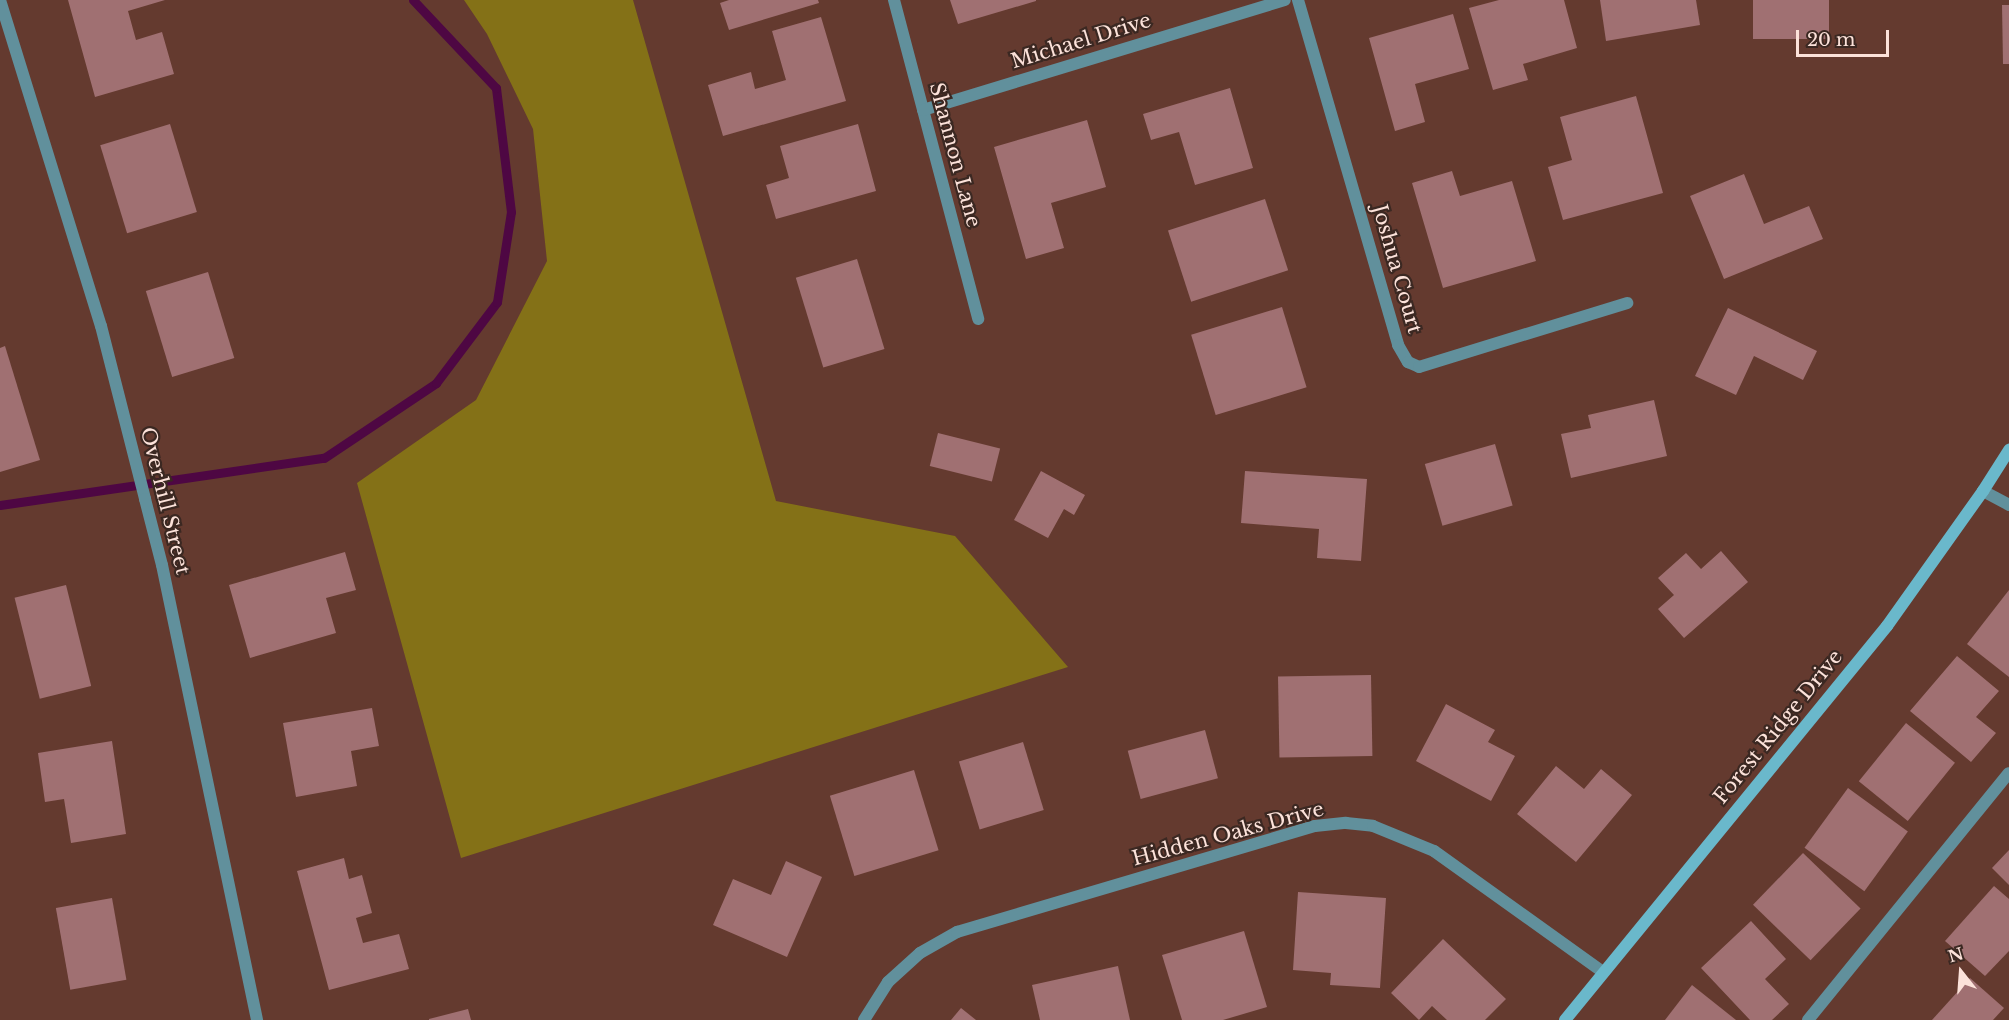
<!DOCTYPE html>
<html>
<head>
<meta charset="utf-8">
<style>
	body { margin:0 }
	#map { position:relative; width:2009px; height:1020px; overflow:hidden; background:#643a2f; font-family:"Libre Baskerville",serif }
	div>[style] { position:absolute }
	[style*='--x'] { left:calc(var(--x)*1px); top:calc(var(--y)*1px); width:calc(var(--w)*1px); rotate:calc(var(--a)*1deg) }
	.green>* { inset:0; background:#847117 }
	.stream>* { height:9px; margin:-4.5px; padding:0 4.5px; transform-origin:4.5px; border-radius:4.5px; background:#4e0743 }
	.building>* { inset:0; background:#a07072; transform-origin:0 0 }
	.service>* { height:12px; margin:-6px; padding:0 6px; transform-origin:6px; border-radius:6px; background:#61909c }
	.minor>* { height:12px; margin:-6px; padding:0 6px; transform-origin:6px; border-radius:6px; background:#61909c }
	.secondary>* { height:12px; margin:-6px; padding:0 6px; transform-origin:6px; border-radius:6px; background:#6ab8cb }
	span { translate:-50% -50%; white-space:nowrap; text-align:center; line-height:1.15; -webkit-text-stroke:4.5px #3b2822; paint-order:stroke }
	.street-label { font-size:20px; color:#fce2da }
	.north { position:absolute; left:1931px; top:942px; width:60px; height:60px; -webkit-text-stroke:4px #3b2822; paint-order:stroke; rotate:343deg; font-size:16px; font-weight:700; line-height:24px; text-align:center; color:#fce2da }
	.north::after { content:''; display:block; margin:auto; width:21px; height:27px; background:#fce2da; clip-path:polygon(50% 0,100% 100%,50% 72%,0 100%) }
	.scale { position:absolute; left:1796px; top:30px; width:93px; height:27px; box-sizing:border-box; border:3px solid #fce2da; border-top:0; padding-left:8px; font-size:18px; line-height:21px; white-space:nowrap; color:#fce2da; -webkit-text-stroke:4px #3b2822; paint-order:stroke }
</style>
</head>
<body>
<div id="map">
	<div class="green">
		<i style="clip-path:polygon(464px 0,633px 0,776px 501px,955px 536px,1068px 667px,461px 858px,357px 483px,476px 400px,547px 261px,533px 129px,487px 34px)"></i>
	</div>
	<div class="stream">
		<i style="--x:0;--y:505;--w:327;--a:-8.3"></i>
		<i style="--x:324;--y:458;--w:135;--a:-33.8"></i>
		<i style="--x:436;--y:383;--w:101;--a:-53"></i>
		<i style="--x:497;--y:302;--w:91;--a:-81.2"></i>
		<i style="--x:511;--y:212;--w:125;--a:-96.9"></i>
		<i style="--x:496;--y:88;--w:121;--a:-133.3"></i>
	</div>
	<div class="building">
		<i style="clip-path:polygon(68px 0,165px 0,128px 11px,136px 40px,162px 32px,174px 74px,95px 97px)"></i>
		<i style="clip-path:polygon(729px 0,818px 0,819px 3px,729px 30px,720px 3px)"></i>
		<i style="clip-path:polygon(950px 0,1036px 0,1036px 1px,958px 24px)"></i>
		<i style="clip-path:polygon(1499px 0,1564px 0,1577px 48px,1523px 64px,1528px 80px,1493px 90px,1469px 8px)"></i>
		<i style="clip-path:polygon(1600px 0,1696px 0,1700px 25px,1606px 41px)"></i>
		<i style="left:1753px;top:0;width:76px;height:39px"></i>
		<i style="clip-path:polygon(2002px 5px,2009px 5px,2009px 64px,2003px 64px)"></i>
		<i style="clip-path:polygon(1453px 14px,1469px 69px,1415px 84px,1425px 122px,1395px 131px,1369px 38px)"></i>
		<i style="clip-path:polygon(821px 17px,846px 101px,723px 136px,708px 85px,751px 72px,755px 89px,786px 80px,772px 31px)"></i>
		<i style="clip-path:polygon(1230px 88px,1253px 168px,1195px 185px,1179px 132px,1151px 140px,1143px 114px)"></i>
		<i style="clip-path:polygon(1636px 96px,1663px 193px,1563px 220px,1548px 167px,1572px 160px,1560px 117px)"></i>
		<i style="clip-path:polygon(1087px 120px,1106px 187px,1051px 203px,1064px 248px,1026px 259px,994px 147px)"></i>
		<i style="left:170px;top:124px;width:92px;height:73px;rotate:73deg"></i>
		<i style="clip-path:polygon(858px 124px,876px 191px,776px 219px,766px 185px,789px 178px,780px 146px)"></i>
		<i style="clip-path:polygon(1452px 171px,1460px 196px,1512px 181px,1536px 261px,1443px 288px,1412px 183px)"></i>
		<i style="clip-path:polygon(1744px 174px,1764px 224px,1809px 206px,1823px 239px,1724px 279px,1690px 196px)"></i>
		<i style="left:1265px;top:199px;width:75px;height:102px;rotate:72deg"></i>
		<i style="left:857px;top:259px;width:94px;height:64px;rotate:73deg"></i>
		<i style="left:208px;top:272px;width:90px;height:65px;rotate:73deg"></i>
		<i style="left:1282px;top:307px;width:84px;height:95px;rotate:73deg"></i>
		<i style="clip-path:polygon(1728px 308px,1817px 351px,1803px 380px,1754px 356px,1736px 395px,1695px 376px)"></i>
		<i style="clip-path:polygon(5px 346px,40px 460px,0 472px,0 348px)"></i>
		<i style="clip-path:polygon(1654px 400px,1667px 456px,1571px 478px,1561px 434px,1591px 428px,1588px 415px)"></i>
		<i style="left:938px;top:433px;width:64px;height:34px;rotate:14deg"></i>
		<i style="left:1495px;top:444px;width:64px;height:73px;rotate:74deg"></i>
		<i style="clip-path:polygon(1041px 471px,1085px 495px,1074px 515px,1064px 509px,1048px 538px,1014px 520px)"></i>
		<i style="clip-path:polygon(1245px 471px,1367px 479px,1361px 561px,1317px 558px,1319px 529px,1241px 523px)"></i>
		<i style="clip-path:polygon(1721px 551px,1748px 582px,1684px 638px,1658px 609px,1674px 595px,1658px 578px,1686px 553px,1701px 569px)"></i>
		<i style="clip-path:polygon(345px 552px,356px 590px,326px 598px,336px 633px,250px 658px,229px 585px)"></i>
		<i style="left:66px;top:585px;width:104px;height:53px;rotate:76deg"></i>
		<i style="clip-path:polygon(2009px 590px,2009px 677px,1967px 644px)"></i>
		<i style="clip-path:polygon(1957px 656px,1999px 691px,1976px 717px,1996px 733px,1971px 762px,1910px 711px)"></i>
		<i style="left:1371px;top:675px;width:81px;height:93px;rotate:89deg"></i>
		<i style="clip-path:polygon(1446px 704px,1495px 730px,1488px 742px,1515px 756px,1491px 801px,1416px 761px)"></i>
		<i style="clip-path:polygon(372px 708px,379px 746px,351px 751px,357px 786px,296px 797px,283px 723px)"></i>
		<i style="left:1906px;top:723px;width:63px;height:75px;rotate:39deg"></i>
		<i style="left:1205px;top:730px;width:50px;height:80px;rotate:75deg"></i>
		<i style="clip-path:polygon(112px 741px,126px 834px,71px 843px,64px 799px,45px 802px,38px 753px)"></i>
		<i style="left:1023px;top:742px;width:71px;height:67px;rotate:73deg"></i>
		<i style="clip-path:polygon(1556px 766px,1584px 789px,1601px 769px,1632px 795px,1576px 862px,1517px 814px)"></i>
		<i style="left:914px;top:770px;width:84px;height:88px;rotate:73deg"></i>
		<i style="left:1848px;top:788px;width:74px;height:74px;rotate:36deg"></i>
		<i style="clip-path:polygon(2009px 850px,2009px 885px,1992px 868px)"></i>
		<i style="left:1803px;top:853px;width:80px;height:72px;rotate:44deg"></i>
		<i style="clip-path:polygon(344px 858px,349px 879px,362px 875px,372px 913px,356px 918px,363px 943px,399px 934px,409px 969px,329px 990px,297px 871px)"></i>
		<i style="clip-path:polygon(786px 861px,822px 877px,787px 957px,713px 925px,733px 879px,771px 895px)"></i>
		<i style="clip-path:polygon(1994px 886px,2009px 899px,2009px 951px,1985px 976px,1945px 941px)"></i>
		<i style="clip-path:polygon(1298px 892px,1386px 898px,1380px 988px,1330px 985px,1331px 973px,1293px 970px)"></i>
		<i style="left:112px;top:898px;width:83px;height:57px;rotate:80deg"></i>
		<i style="clip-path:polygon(1751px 921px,1786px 959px,1765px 979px,1789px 1004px,1772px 1020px,1750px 1020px,1701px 968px)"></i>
		<i style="clip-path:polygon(1244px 931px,1267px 1007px,1223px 1020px,1182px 1020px,1162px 955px)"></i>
		<i style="clip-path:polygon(1443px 939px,1506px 999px,1485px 1020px,1447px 1020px,1432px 1006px,1419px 1020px,1391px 993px)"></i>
		<i style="clip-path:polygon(1118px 966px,1130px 1020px,1040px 1020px,1032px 985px)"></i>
		<i style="clip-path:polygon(1970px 978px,2004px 1008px,1993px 1020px,1932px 1020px)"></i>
		<i style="clip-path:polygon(1692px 985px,1736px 1020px,1665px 1020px)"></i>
		<i style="clip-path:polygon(961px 1008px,976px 1020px,951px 1020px)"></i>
		<i style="clip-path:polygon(468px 1009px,471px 1020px,429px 1020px,429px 1019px)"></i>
	</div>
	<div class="service">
		<i style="--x:1808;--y:1020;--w:318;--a:-50.9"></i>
	</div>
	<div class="minor">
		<i style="--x:0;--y:0;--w:341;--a:72.8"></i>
		<i style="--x:101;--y:326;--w:179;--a:75.7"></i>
		<i style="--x:145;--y:499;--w:68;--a:75.6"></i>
		<i style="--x:162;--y:565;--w:465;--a:78.2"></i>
		<i style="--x:894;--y:0;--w:330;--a:75.2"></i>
		<i style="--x:1298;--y:0;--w:359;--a:73.8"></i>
		<i style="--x:1398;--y:345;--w:20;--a:60"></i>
		<i style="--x:1408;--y:362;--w:12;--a:24"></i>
		<i style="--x:1419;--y:367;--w:218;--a:-17.1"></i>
		<i style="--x:923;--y:110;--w:378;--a:-16.9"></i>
		<i style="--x:1983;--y:491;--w:30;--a:28"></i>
		<i style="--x:864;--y:1020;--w:45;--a:-57.7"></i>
		<i style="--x:888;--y:982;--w:43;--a:-42.2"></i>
		<i style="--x:920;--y:953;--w:43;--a:-29.6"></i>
		<i style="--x:957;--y:932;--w:373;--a:-16.5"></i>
		<i style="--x:1315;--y:826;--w:31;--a:-6"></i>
		<i style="--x:1346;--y:823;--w:27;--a:6"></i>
		<i style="--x:1373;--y:826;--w:66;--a:22.3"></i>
		<i style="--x:1434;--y:851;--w:208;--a:35.6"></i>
	</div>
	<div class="secondary">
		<i style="--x:1565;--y:1020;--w:509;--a:-50.74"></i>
		<i style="--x:1887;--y:626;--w:166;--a:-54.6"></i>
		<i style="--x:1983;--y:491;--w:49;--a:-57.6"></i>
	</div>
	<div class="street-label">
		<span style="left:1081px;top:41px;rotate:-17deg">Michael Drive</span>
		<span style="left:955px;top:155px;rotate:75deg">Shannon Lane</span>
		<span style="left:1397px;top:269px;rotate:74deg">Joshua Court</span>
		<span style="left:165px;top:501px;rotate:76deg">Overhill Street</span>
		<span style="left:1778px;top:727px;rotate:-51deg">Forest Ridge Drive</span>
		<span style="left:1228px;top:834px;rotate:-15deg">Hidden Oaks Drive</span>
	</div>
	<div class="north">N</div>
	<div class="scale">20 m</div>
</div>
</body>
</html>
